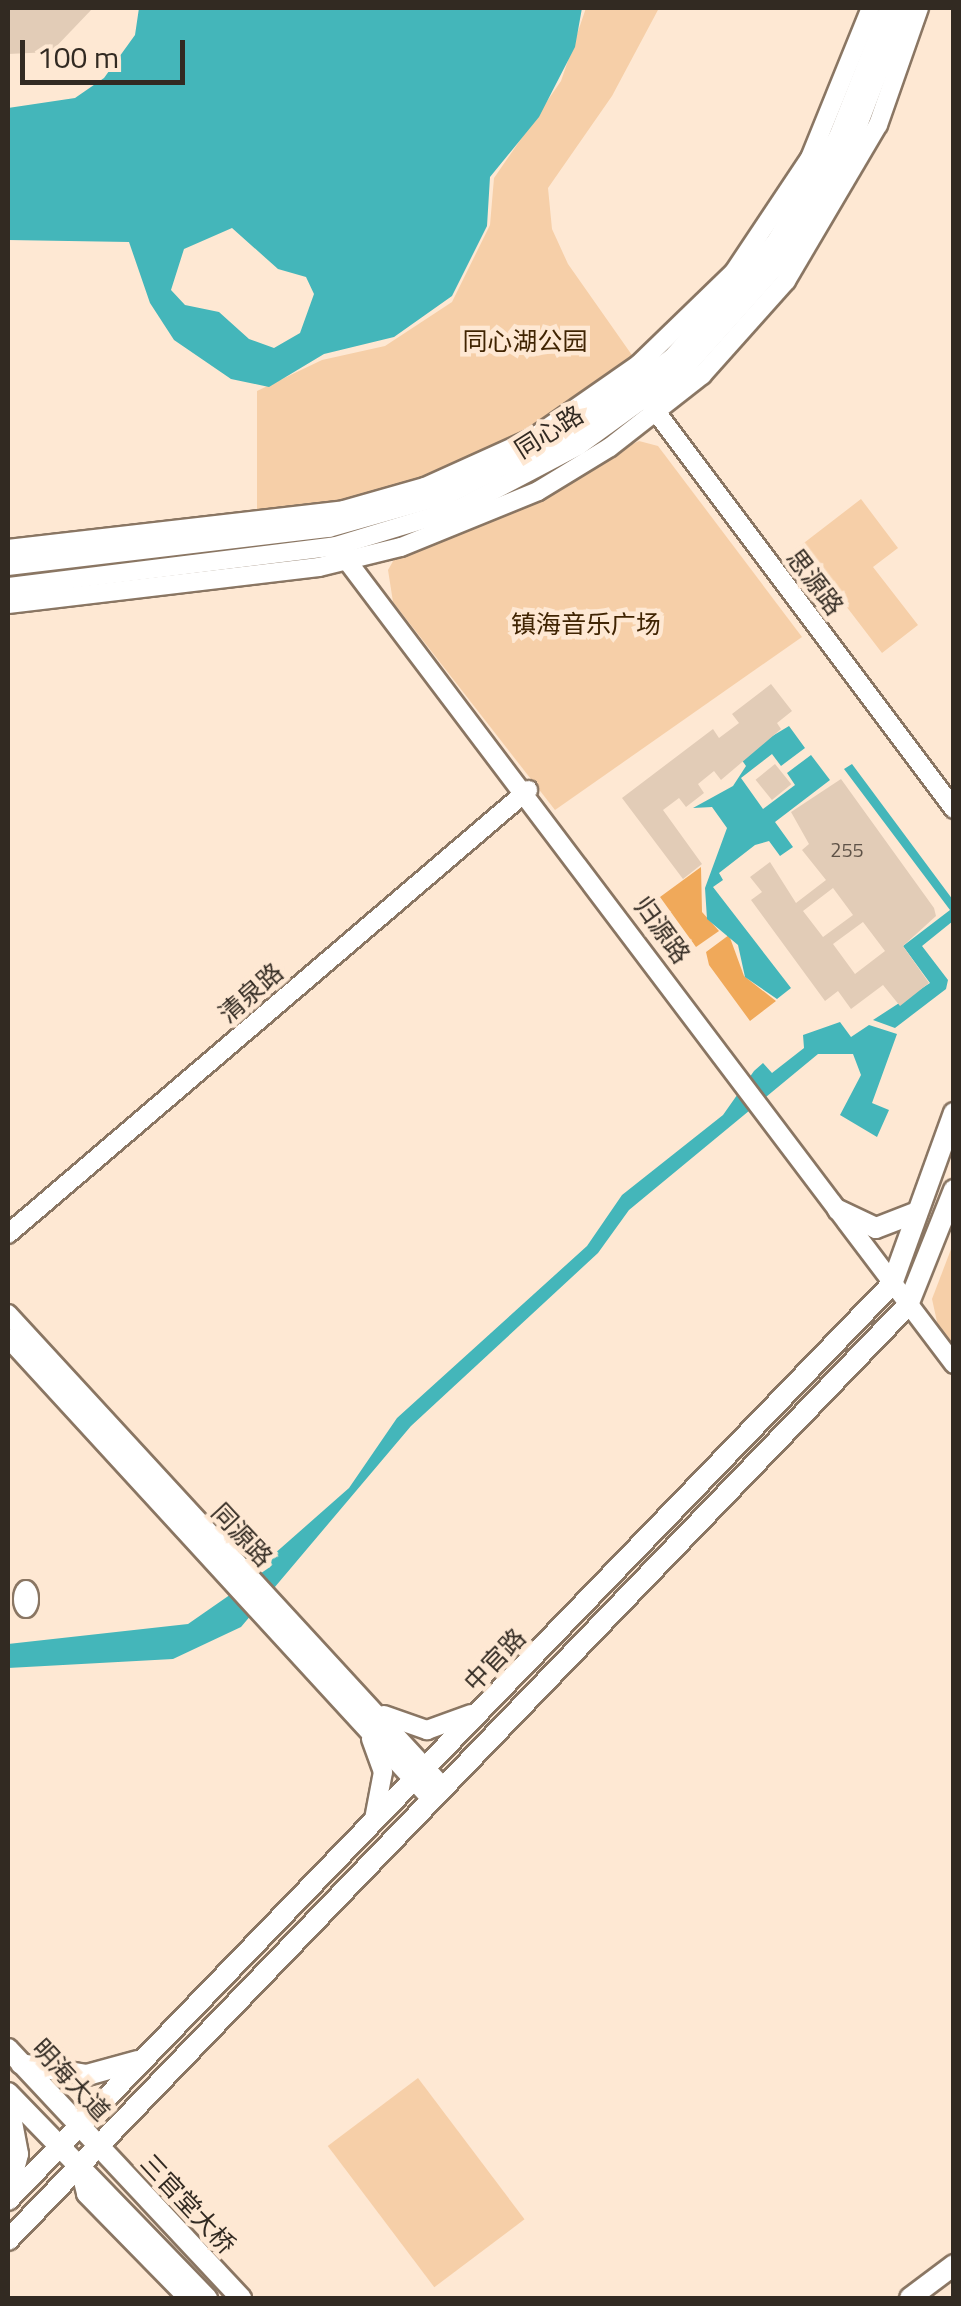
<!DOCTYPE html>
<html>
<head>
<meta charset="utf-8">
<style>
	body { margin:0 }
	#map { position:relative; width:961px; height:2306px; overflow:hidden; background:#fee8d3; font-family:"Titillium Web","Noto Sans SC",sans-serif }
	div>[style] { position:absolute }
	[style*='--x'] { left:calc(var(--x)*1px); top:calc(var(--y)*1px); width:calc(var(--w)*1px); rotate:calc(var(--a)*1deg) }
	.green>* { inset:0; background:#f6cfa8; transform-origin:0 0 }
	.forest>* { inset:0; background:#f0a95a }
	.water>* { inset:0; background:#44b6ba }
	.building>* { inset:0; background:#e2ccb7; transform-origin:0 0 }
	.roads { filter:drop-shadow(2px 0 #8a7663) drop-shadow(-2px 0 #8a7663) drop-shadow(0 2px #8a7663) drop-shadow(0 -2px #8a7663) }
	.minor>* { height:12px; margin:-6px; padding:0 6px; transform-origin:6px; border-radius:6px; background:#fff }
	.minor>.ring { margin:-6px; padding:0; box-sizing:content-box; background:none; border:12px solid #fff; border-radius:50% }
	.tertiary>* { height:18px; margin:-9px; padding:0 9px; transform-origin:9px; border-radius:9px; background:#fff }
	.primary>* { height:20px; margin:-10px; padding:0 10px; transform-origin:10px; border-radius:10px; background:#fff }
	span { translate:-50% -50%; white-space:nowrap; text-align:center; line-height:1.15; -webkit-text-stroke:9px #fee8d3; paint-order:stroke }
	.number-label { font-size:20px; color:#5e5247 }
	.number-label span { -webkit-text-stroke-width:0 }
	.park-label { font-size:25px; color:#402402 }
	.street-label { font-size:25px; color:#322a22 }
	.frame { position:absolute; inset:0; border:10px solid #322a22; pointer-events:none }
	.scale { position:absolute; left:20px; top:40px; width:165px; height:45px; box-sizing:border-box; border:5px solid #322a22; border-top:0; padding-left:12px; font-size:30px; line-height:35px; white-space:nowrap; color:#322a22; -webkit-text-stroke:8px #fee8d3; paint-order:stroke }
</style>
</head>
<body>
<div id="map">
	<div class="green">
		<i style="clip-path:polygon(586px 8px,659px 8px,612px 96px,548px 188px,552px 229px,568px 264px,634px 358px,525px 435px,426px 479px,347px 503px,257px 510px,257px 391px,322px 360px,385px 346px,452px 302px,490px 225px,494px 178px,561px 81px)"></i>
		<i style="clip-path:polygon(639px 441px,658px 446px,802px 637px,555px 810px,393px 602px,388px 570px,396px 556px)"></i>
		<i style="clip-path:polygon(861px 499px,898px 548px,873px 567px,918px 625px,882px 653px,800px 546px)"></i>
		<i style="clip-path:polygon(953px 1244px,953px 1350px,939px 1331px,932px 1299px)"></i>
		<i style="left:418px;top:2078px;width:177px;height:113px;rotate:53deg"></i>
	</div>
	<div class="forest">
		<i style="clip-path:polygon(701px 867px,702px 912px,719px 931px,696px 947px,660px 897px)"></i>
		<i style="clip-path:polygon(729px 935px,744px 976px,776px 1001px,750px 1021px,709px 965px,706px 952px)"></i>
	</div>
	<div class="water">
		<i style="clip-path:polygon(evenodd,139px 8px,582px 8px,575px 47px,539px 117px,490px 177px,487px 226px,452px 296px,394px 337px,324px 354px,269px 387px,231px 379px,174px 340px,150px 303px,129px 242px,8px 240px,8px 108px,75px 98px,104px 78px,135px 35px,139px 8px,232px 228px,278px 269px,306px 277px,314px 294px,300px 333px,274px 348px,249px 339px,219px 312px,185px 305px,171px 290px,184px 249px,232px 228px)"></i>
		<i style="clip-path:polygon(789px 726px,805px 748px,781px 766px,772px 754px,741px 778px,763px 809px,795px 785px,787px 773px,811px 755px,830px 780px,775px 822px,793px 847px,780px 856px,769px 841px,755px 845px,719px 873px,723px 880px,713px 887px,791px 988px,777px 999px,745px 977px,738px 945px,707px 919px,705px 888px,727px 828px,712px 807px,693px 808px,733px 786px,746px 766px,739px 756px)"></i>
		<i style="clip-path:polygon(852px 764px,953px 900px,953px 921px,922px 946px,948px 980px,946px 989px,895px 1028px,873px 1020px,930px 983px,903px 946px,950px 910px,844px 769px)"></i>
		<i style="clip-path:polygon(840px 1022px,851px 1037px,869px 1025px,897px 1034px,872px 1103px,889px 1110px,877px 1137px,840px 1115px,861px 1075px,853px 1054px,818px 1054px,629px 1210px,598px 1253px,411px 1426px,241px 1627px,173px 1659px,8px 1668px,8px 1644px,188px 1624px,270px 1567px,273px 1555px,349px 1488px,397px 1418px,587px 1246px,622px 1195px,723px 1115px,754px 1071px,763px 1063px,772px 1073px,804px 1048px,803px 1035px)"></i>
	</div>
	<div class="building">
		<i style="clip-path:polygon(8px 8px,93px 8px,51px 52px,8px 54px)"></i>
		<i style="clip-path:polygon(771px 684px,792px 711px,777px 723px,781px 729px,721px 780px,714px 771px,698px 784px,704px 793px,686px 807px,679px 798px,663px 810px,702px 864px,683px 879px,622px 798px,713px 729px,719px 738px,739px 723px,732px 714px)"></i>
		<i style="left:775px;top:764px;width:26px;height:25px;rotate:51deg"></i>
		<i style="clip-path:polygon(evenodd,841px 779px,934px 908px,936px 916px,903px 946px,929px 983px,900px 1006px,883px 985px,851px 1009px,838px 991px,825px 1001px,751px 900px,762px 892px,750px 877px,770px 862px,796px 903px,826px 880px,802px 850px,809px 844px,791px 812px,841px 779px,833px 888px,853px 915px,823px 937px,803px 911px,833px 888px,841px 779px,863px 922px,885px 951px,855px 974px,833px 944px,863px 922px)"></i>
	</div>
	<div class="roads">
		<div class="minor">
			<i class="ring" style="left:20px;top:1587px;width:-2px;height:-2px"></i>
		</div>
		<div class="tertiary">
			<i style="--x:651;--y:405;--w:505;--a:53.13"></i>
			<i style="--x:8;--y:549;--w:338;--a:-6.6"></i>
			<i style="--x:344;--y:510;--w:84;--a:-15.9"></i>
			<i style="--x:425;--y:487;--w:119;--a:-24.4"></i>
			<i style="--x:533;--y:438;--w:129;--a:-34.9"></i>
			<i style="--x:639;--y:364;--w:132;--a:-44.1"></i>
			<i style="--x:734;--y:272;--w:137;--a:-56.3"></i>
			<i style="--x:810;--y:158;--w:162;--a:-67.9"></i>
			<i style="--x:342;--y:554;--w:1015;--a:52.93"></i>
			<i style="--x:8;--y:566;--w:323;--a:-6.8"></i>
			<i style="--x:329;--y:528;--w:125;--a:-15.8"></i>
			<i style="--x:449;--y:494;--w:142;--a:-27.3"></i>
			<i style="--x:575;--y:429;--w:120;--a:-36.2"></i>
			<i style="--x:672;--y:358;--w:154;--a:-48.2"></i>
			<i style="--x:775;--y:243;--w:123;--a:-59.3"></i>
			<i style="--x:838;--y:137;--w:139;--a:-68.4"></i>
			<i style="--x:8;--y:587;--w:331;--a:-7.1"></i>
			<i style="--x:336;--y:546;--w:127;--a:-16.9"></i>
			<i style="--x:458;--y:509;--w:136;--a:-27.7"></i>
			<i style="--x:578;--y:446;--w:130;--a:-35.9"></i>
			<i style="--x:683;--y:370;--w:152;--a:-48.2"></i>
			<i style="--x:784;--y:257;--w:118;--a:-58.2"></i>
			<i style="--x:846;--y:157;--w:160;--a:-69.1"></i>
			<i style="--x:8;--y:604;--w:313;--a:-6.8"></i>
			<i style="--x:319;--y:567;--w:84;--a:-13.7"></i>
			<i style="--x:401;--y:547;--w:148;--a:-22.2"></i>
			<i style="--x:538;--y:491;--w:84;--a:-31.4"></i>
			<i style="--x:610;--y:447;--w:117;--a:-38"></i>
			<i style="--x:702;--y:375;--w:126;--a:-48.2"></i>
			<i style="--x:786;--y:281;--w:181;--a:-59.5"></i>
			<i style="--x:878;--y:125;--w:124;--a:-70.7"></i>
			<i style="--x:8;--y:1234;--w:684;--a:-40.49"></i>
			<i style="--x:8;--y:1314;--w:644;--a:47.39"></i>
			<i style="--x:8;--y:1338;--w:627;--a:47.46"></i>
			<i style="--x:384;--y:1715;--w:46;--a:19.2"></i>
			<i style="--x:427;--y:1730;--w:47;--a:-20"></i>
			<i style="--x:371;--y:1739;--w:35;--a:70"></i>
			<i style="--x:383;--y:1772;--w:48;--a:100.8"></i>
			<i style="--x:79;--y:2165;--w:30;--a:76"></i>
			<i style="--x:86;--y:2194;--w:146;--a:45.6"></i>
		</div>
		<div class="primary">
			<i style="--x:838;--y:1210;--w:42;--a:25.3"></i>
			<i style="--x:876;--y:1228;--w:42;--a:-21"></i>
			<i style="--x:8;--y:2049;--w:341;--a:46.9"></i>
			<i style="--x:21;--y:2064;--w:67;--a:9.5"></i>
			<i style="--x:87;--y:2075;--w:53;--a:-15.4"></i>
			<i style="--x:8;--y:2093;--w:286;--a:45.9"></i>
			<i style="--x:8;--y:2101;--w:54;--a:79.3"></i>
			<i style="--x:18;--y:2154;--w:40;--a:104.4"></i>
			<i style="--x:8;--y:2200;--w:1273;--a:-46.02"></i>
			<i style="--x:892;--y:1284;--w:182;--a:-70.1"></i>
			<i style="--x:8;--y:2240;--w:1298;--a:-46.09"></i>
			<i style="--x:908;--y:1305;--w:124;--a:-68.2"></i>
			<i style="--x:910;--y:2298;--w:55;--a:-36.9"></i>
		</div>
	</div>
	<div class="number-label">
		<span style="left:847px;top:849px">255</span>
	</div>
	<div class="park-label">
		<span style="left:525px;top:341px">同心湖公园</span>
		<span style="left:586px;top:624px">镇海音乐广场</span>
	</div>
	<div class="street-label">
		<span style="left:549px;top:432px;rotate:-32deg">同心路</span>
		<span style="left:815px;top:582px;rotate:53deg">思源路</span>
		<span style="left:662px;top:930px;rotate:54deg">归源路</span>
		<span style="left:251px;top:993px;rotate:-41deg">清泉路</span>
		<span style="left:242px;top:1535px;rotate:47deg">同源路</span>
		<span style="left:495px;top:1660px;rotate:-46deg">中官路</span>
		<span style="left:71px;top:2080px;rotate:47deg">明海大道</span>
		<span style="left:188px;top:2204px;rotate:47deg">三官堂大桥</span>
	</div>
	<div class="frame"></div>
	<div class="scale">100 m</div>
</div>
</body>
</html>
